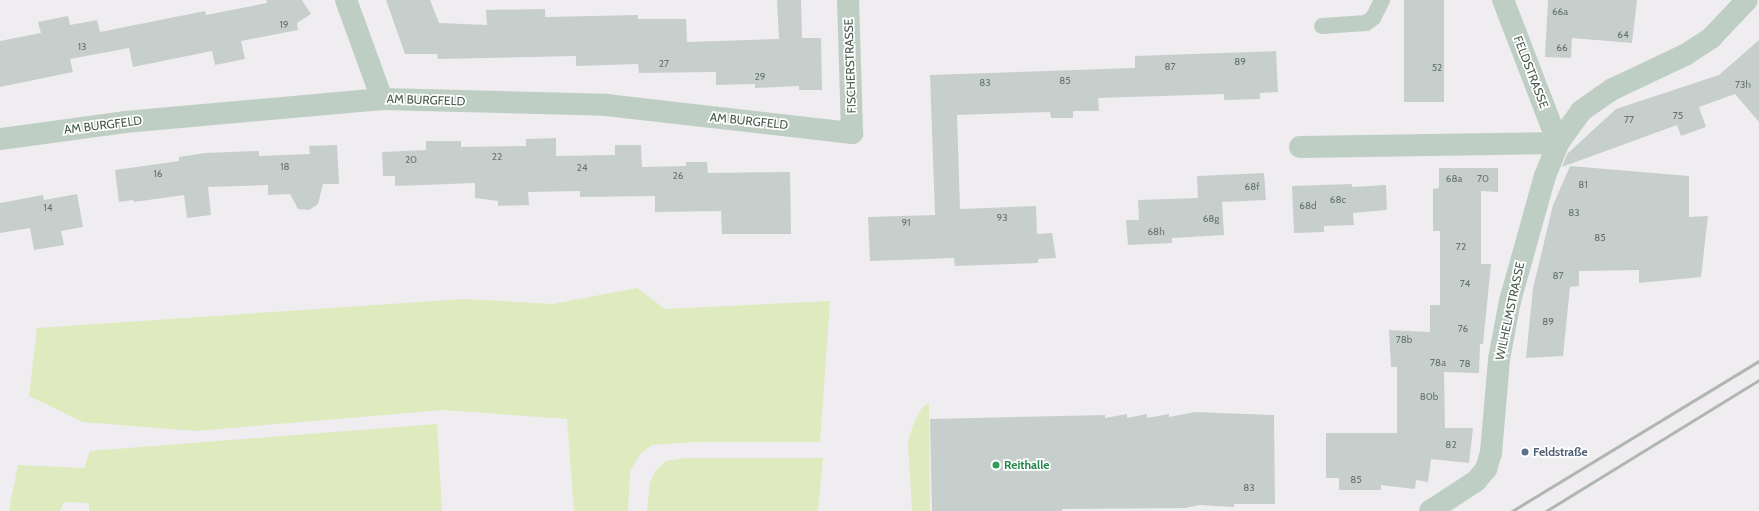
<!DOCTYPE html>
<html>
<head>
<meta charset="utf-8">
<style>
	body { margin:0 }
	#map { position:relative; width:1759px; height:511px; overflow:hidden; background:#efedf0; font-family:Cabin,sans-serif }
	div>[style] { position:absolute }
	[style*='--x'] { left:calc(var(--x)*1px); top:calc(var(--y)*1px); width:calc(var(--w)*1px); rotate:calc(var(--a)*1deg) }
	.green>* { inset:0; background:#dfeabf }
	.building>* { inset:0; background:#c7cfcc; transform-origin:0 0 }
	.lane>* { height:16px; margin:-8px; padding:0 8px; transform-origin:8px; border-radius:8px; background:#bfcec5 }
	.street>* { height:22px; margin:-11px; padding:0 11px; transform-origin:11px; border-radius:11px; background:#bfcec5 }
	.rail>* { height:3px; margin:-1.5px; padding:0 1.5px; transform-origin:1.5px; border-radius:1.5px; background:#b0b7b3 }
	.dots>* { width:11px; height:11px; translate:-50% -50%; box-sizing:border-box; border:2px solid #fff; border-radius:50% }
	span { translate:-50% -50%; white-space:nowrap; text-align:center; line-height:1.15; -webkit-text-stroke:3.5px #fff; paint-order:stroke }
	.number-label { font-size:10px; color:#67766d }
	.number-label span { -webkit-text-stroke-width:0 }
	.street-label { font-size:12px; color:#47594d }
	.service-label { font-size:12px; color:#4e5e75; font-weight:700 }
	.left { translate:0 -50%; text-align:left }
	.leisure-label { font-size:12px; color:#27864d; font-weight:700 }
</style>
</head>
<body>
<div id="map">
	<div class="green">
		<i style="clip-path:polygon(637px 288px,665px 309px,830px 301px,820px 442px,693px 442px,652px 445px,640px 454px,630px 472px,628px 511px,574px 511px,567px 419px,443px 410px,196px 431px,83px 422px,29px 396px,37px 328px,464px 299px,553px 304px)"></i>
		<i style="clip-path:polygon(929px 402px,930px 511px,912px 511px,908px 442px,913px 425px,921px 409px)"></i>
		<i style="clip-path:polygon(437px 424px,442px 511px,89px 511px,89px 503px,64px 502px,60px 511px,9px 511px,18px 465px,84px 468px,90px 451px)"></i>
		<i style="clip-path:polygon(686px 458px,823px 458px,818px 511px,647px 511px,650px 483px,655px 471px,666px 461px)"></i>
	</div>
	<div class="building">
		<i style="clip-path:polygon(266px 0,302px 0,311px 14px,297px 23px,298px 30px,241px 41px,245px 59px,215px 65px,212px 51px,133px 67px,129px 48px,70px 59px,73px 72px,0 87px,0 41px,41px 33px,38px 22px,68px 16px,70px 25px,97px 20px,100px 32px,205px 11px,206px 15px,267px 3px)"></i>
		<i style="clip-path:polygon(386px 0,430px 0,439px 23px,487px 25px,486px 10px,545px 9px,545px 17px,638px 15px,638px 19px,686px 19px,687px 42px,779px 39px,777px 0,801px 0,802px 38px,821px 38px,822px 90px,799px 90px,799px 86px,755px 88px,755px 84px,716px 85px,716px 72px,639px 73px,638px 64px,576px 66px,576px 56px,438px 59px,437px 54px,405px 54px)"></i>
		<i style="left:1404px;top:0;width:40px;height:102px"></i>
		<i style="clip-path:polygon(1548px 0,1637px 0,1632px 43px,1572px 38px,1571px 58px,1545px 57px)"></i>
		<i style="clip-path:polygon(1759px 40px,1759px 122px,1735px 94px,1699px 107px,1706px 127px,1681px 136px,1677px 125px,1562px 167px,1567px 154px,1616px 109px,1719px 75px)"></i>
		<i style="clip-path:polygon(1276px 51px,1278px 92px,1260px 93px,1260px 99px,1224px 100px,1224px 94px,1098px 98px,1099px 111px,1073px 111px,1073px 118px,1051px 118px,1050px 112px,957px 115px,960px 209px,1036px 206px,1037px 234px,1052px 233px,1056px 258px,1038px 259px,1038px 263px,955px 266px,954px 258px,870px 261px,868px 217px,935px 215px,930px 75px,1135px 68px,1135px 56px)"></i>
		<i style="clip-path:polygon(556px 138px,556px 156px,615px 155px,615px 145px,641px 145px,642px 167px,686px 166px,686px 162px,707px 162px,708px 173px,790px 172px,791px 234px,722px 234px,721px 211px,655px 212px,655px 196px,580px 197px,580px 191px,528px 192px,529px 205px,498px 206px,498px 201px,475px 198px,475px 183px,395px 186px,395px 176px,383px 176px,382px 152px,426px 150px,426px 141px,461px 141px,461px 147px,526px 146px,526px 139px)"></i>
		<i style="clip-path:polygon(337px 145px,339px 184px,323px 184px,318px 204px,309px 210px,298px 209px,290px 194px,268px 195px,268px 185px,208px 187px,211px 215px,187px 218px,184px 195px,134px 202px,133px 200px,119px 202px,115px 170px,179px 161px,179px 157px,205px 153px,259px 151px,259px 156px,310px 154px,309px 146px)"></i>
		<i style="clip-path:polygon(1570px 166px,1689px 176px,1689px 217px,1708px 216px,1701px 277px,1639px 283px,1639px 270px,1579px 271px,1579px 286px,1570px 287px,1563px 356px,1526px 358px,1533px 288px,1553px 205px)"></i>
		<i style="clip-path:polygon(1439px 168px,1498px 168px,1498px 192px,1481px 191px,1481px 264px,1491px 264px,1483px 344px,1480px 344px,1479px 373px,1444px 372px,1445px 428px,1473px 428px,1469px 463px,1431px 459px,1428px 482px,1416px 480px,1415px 489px,1381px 485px,1381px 490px,1339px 490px,1339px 478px,1326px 478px,1326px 433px,1397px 433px,1397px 367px,1391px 367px,1389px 330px,1430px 332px,1430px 305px,1440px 305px,1440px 231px,1433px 231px,1433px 189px,1439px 188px)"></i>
		<i style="clip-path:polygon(1264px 173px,1266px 200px,1222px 202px,1224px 235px,1172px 238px,1172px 243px,1128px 245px,1126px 220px,1139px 220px,1138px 200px,1198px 198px,1197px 176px)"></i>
		<i style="clip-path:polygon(1352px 184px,1352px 187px,1386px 185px,1387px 210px,1353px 213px,1354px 225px,1324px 226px,1324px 232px,1294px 233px,1292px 186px)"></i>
		<i style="clip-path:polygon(77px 194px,83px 227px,61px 231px,64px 245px,34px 250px,30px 228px,0 233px,0 203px,43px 195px,44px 200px)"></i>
		<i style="clip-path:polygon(1195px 412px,1274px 415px,1275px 504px,1234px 504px,1234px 507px,1200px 505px,1185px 508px,1062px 509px,1062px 511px,932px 511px,930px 419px,1105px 415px,1105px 418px,1127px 414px,1127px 418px,1147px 414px,1147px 418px,1169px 414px,1169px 417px)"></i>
	</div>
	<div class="lane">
		<i style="--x:1322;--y:26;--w:44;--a:-3.9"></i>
		<i style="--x:1366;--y:23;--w:9;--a:-36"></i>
		<i style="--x:1373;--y:18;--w:20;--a:-63"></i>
	</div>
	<div class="street">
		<i style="--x:346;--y:0;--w:105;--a:70"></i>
		<i style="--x:0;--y:139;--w:126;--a:-7.7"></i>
		<i style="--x:125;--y:122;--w:258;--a:-5.1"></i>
		<i style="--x:382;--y:99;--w:224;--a:1.5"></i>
		<i style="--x:606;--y:105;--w:248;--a:6.5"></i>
		<i style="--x:852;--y:133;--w:133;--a:-91.7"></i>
		<i style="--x:1300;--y:147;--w:258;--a:-0.9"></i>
		<i style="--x:1558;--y:143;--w:153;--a:-111"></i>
		<i style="--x:1430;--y:511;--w:55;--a:-33.1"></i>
		<i style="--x:1476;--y:481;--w:16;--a:-50"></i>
		<i style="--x:1486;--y:469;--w:17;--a:-73"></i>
		<i style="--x:1491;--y:453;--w:94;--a:-85.1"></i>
		<i style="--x:1499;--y:359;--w:59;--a:-79.3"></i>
		<i style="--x:1510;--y:301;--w:130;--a:-74.4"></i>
		<i style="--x:1545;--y:176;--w:35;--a:-68"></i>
		<i style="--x:1558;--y:143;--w:39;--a:-54"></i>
		<i style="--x:1581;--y:111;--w:39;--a:-35"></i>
		<i style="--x:1613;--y:89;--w:80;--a:-25.3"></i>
		<i style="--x:1685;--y:55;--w:31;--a:-33"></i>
		<i style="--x:1711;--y:38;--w:52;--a:-46.5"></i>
	</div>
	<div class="rail">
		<i style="--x:1512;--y:511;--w:289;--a:-31.3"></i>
		<i style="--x:1546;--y:511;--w:250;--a:-31.6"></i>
	</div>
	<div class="dots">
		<i style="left:1525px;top:452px;background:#5c6f8a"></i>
		<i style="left:996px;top:465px;background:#2e9e5b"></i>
	</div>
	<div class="number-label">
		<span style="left:1560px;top:12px">66a</span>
		<span style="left:284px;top:25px">19</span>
		<span style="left:1623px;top:35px">64</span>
		<span style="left:82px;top:47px">13</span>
		<span style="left:1562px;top:48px">66</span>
		<span style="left:1240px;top:62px">89</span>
		<span style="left:664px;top:64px">27</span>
		<span style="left:1170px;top:67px">87</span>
		<span style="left:1437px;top:68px">52</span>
		<span style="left:760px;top:77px">29</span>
		<span style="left:1065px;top:81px">85</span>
		<span style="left:985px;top:83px">83</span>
		<span style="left:1743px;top:85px">73h</span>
		<span style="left:1678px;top:116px">75</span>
		<span style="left:1629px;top:120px">77</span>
		<span style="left:497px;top:157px">22</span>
		<span style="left:411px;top:160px">20</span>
		<span style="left:285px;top:167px">18</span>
		<span style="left:582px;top:168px">24</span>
		<span style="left:158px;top:174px">16</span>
		<span style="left:678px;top:176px">26</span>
		<span style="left:1454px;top:179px">68a</span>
		<span style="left:1483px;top:179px">70</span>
		<span style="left:1583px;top:185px">81</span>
		<span style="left:1252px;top:187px">68f</span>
		<span style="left:1338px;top:200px">68c</span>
		<span style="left:1308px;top:206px">68d</span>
		<span style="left:48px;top:208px">14</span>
		<span style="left:1574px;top:213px">83</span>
		<span style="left:1002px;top:218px">93</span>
		<span style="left:1211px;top:219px">68g</span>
		<span style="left:906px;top:223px">91</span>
		<span style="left:1156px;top:232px">68h</span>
		<span style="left:1600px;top:238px">85</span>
		<span style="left:1461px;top:247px">72</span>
		<span style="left:1558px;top:276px">87</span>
		<span style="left:1465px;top:284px">74</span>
		<span style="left:1548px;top:322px">89</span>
		<span style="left:1463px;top:329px">76</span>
		<span style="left:1404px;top:340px">78b</span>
		<span style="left:1438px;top:363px">78a</span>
		<span style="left:1465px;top:364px">78</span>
		<span style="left:1429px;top:397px">80b</span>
		<span style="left:1451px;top:445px">82</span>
		<span style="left:1356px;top:480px">85</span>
		<span style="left:1249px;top:488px">83</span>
	</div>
	<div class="street-label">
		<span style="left:850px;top:66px;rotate:-92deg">FISCHERSTRASSE</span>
		<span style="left:1531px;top:72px;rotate:69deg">FELDSTRASSE</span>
		<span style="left:426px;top:100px;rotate:2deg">AM BURGFELD</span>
		<span style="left:749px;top:121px;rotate:6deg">AM BURGFELD</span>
		<span style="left:103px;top:125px;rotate:-7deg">AM BURGFELD</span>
		<span style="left:1510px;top:311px;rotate:-78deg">WILHELMSTRASSE</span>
	</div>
	<div class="service-label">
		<span class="left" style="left:1533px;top:452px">Feldstraße</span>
	</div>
	<div class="leisure-label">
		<span class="left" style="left:1004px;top:465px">Reithalle</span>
	</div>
</div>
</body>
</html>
